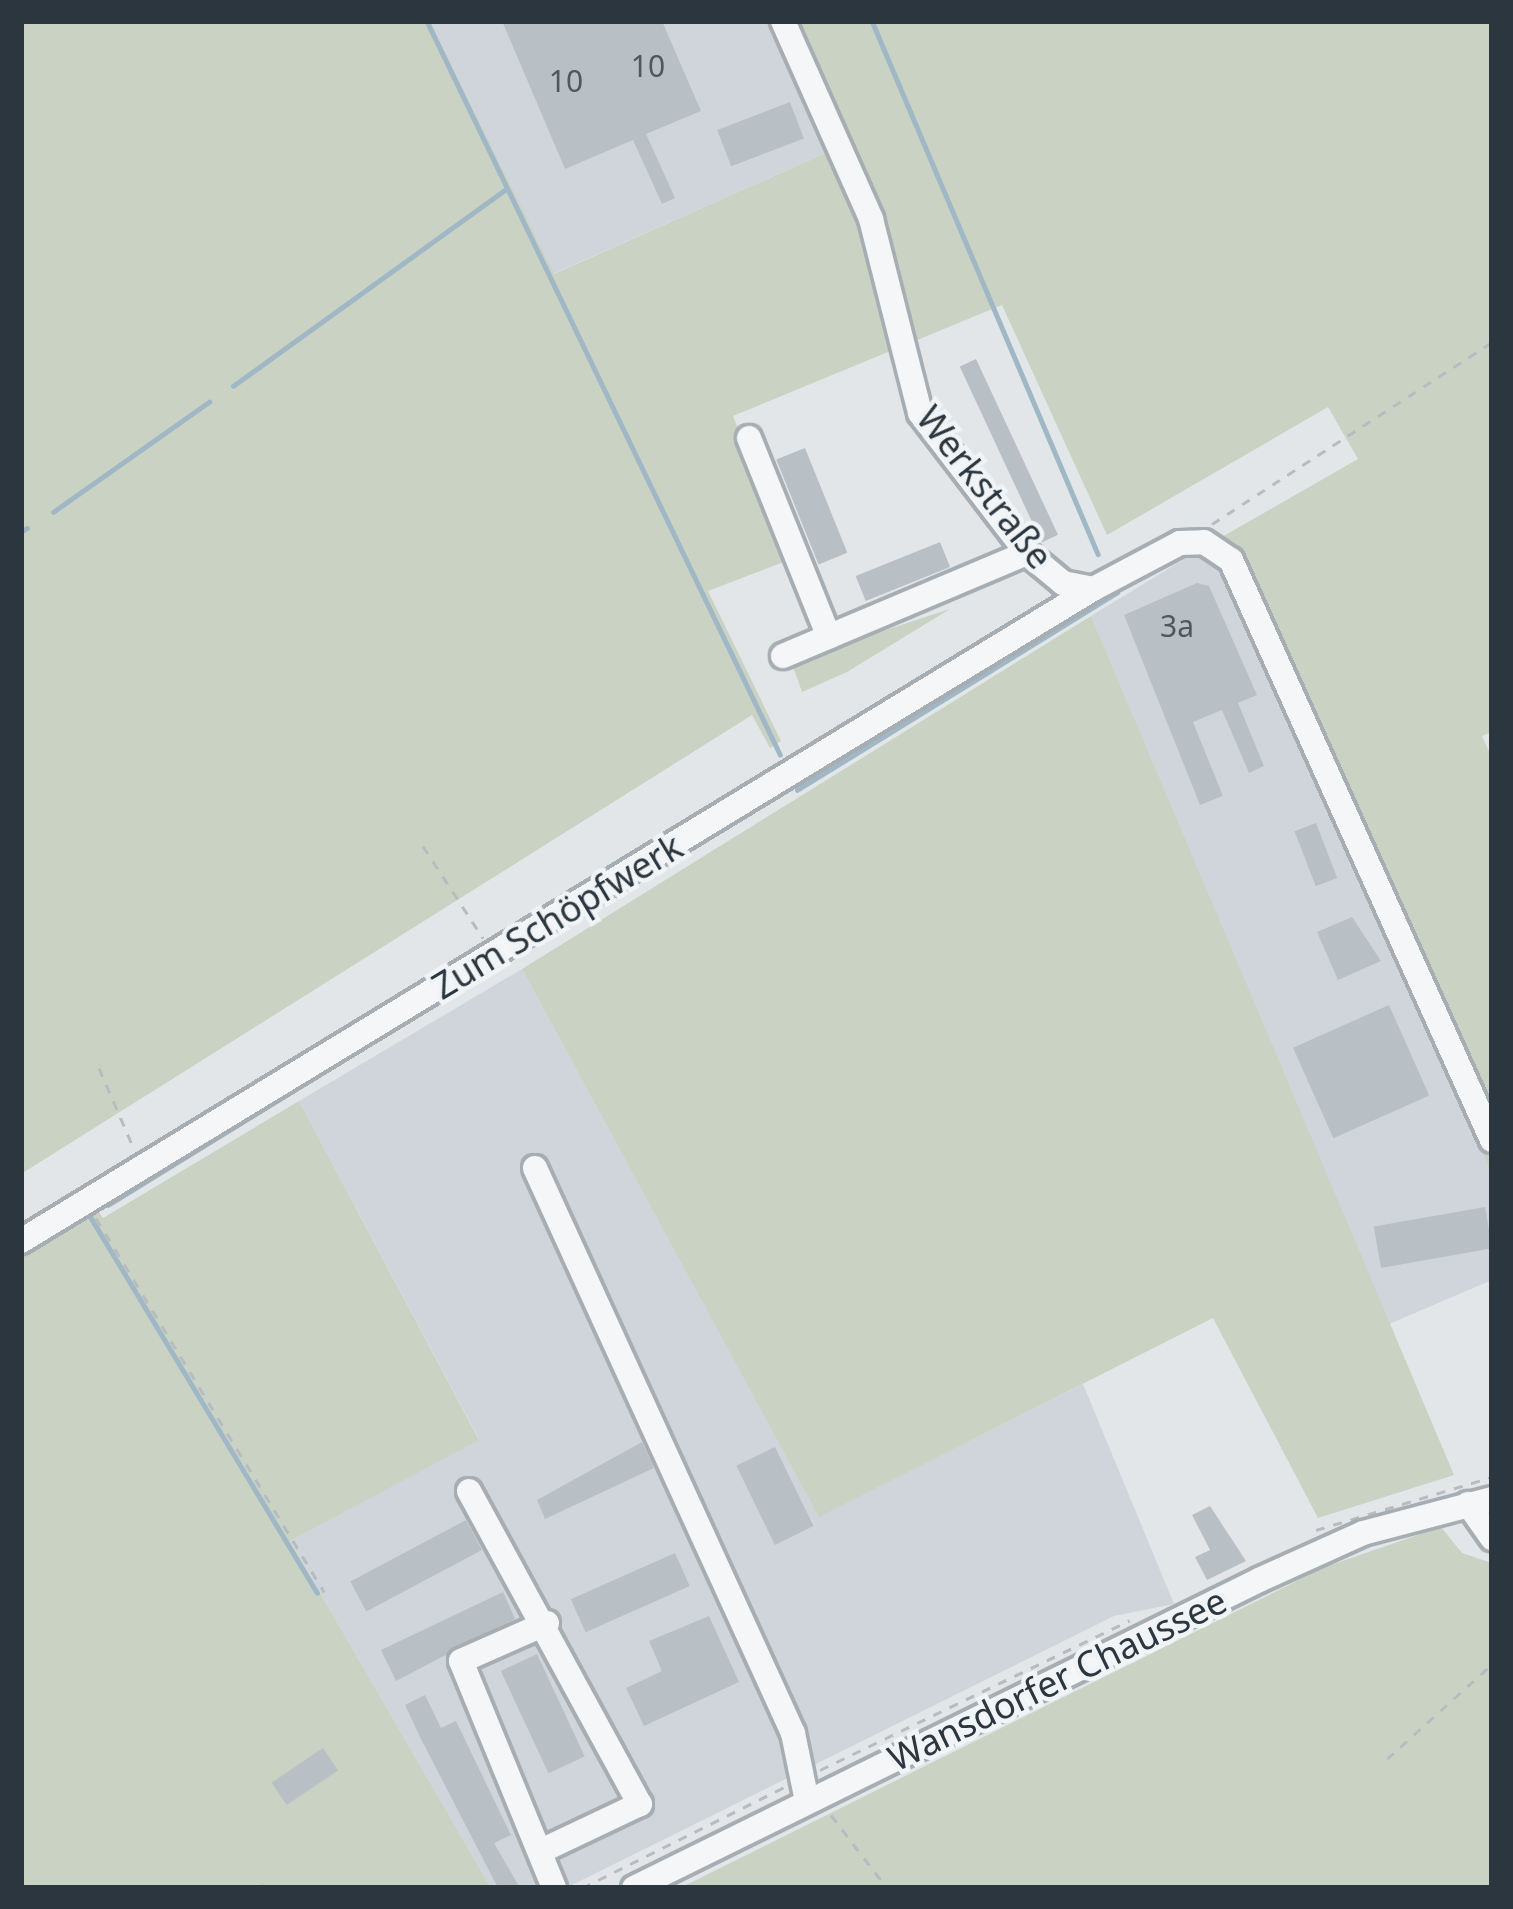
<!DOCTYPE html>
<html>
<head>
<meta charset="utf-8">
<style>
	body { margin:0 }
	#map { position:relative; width:1513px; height:1909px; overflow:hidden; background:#e2e6e9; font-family:"Noto Sans",sans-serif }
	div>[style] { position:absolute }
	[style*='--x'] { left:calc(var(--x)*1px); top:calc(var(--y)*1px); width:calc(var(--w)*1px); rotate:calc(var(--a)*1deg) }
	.built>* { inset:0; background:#d0d5db }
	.green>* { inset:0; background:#cad2c4 }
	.stream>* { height:4.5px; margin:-2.25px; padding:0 2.25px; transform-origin:2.25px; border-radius:2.25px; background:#a0b8c6 }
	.building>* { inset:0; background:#b9c0c5; transform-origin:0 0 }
	.path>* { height:3px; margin-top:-1.5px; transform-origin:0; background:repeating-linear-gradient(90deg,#b8bcc0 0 9px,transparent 0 18px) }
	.roads { filter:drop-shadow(3px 0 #a7aeb3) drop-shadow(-3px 0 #a7aeb3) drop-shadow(0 3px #a7aeb3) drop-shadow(0 -3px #a7aeb3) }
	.minor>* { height:24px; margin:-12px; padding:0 12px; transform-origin:12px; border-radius:12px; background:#f4f6f8 }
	span { translate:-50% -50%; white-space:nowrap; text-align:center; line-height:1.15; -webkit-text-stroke:9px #f1f4f6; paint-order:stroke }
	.number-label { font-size:30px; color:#4e5860 }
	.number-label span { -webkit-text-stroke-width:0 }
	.street-label { font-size:36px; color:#2b363f }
	.frame { position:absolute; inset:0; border:24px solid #2b363f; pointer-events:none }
</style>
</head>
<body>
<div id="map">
	<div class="built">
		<i style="clip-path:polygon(430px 21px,791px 21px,844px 145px,553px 274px)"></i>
		<i style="clip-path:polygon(1194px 553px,1221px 567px,1492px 1175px,1492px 1280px,1389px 1324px,1091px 616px)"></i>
		<i style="clip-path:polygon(522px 969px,819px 1516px,1083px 1384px,1174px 1604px,1114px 1616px,566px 1888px,491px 1888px,290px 1541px,479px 1439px,299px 1101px)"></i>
	</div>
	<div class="green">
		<i style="clip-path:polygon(21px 21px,430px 21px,554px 274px,844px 145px,791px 21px,1492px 21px,1492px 732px,1482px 736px,1492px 758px,1492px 1175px,1221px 568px,1194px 553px,1358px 459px,1328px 407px,1107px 535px,1002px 305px,733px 416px,789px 560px,708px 591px,781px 741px,770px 748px,752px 715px,21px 1174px)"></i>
		<i style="clip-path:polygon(950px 609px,847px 672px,802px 692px,791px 661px)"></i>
		<i style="clip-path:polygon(1091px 616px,1454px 1475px,1318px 1518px,1213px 1318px,819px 1517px,522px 969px)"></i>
		<i style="clip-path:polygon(299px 1101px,479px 1440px,290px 1541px,491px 1888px,21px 1888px,21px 1250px,93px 1204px,103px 1218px)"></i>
		<i style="clip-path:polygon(1441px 1527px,1462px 1553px,1492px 1563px,1492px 1888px,680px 1888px,1325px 1567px)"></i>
	</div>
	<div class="stream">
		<i style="--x:427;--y:21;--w:814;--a:64.29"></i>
		<i style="--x:872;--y:21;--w:579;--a:67.02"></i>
		<i style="--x:233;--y:386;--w:337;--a:-35.8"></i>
		<i style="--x:53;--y:512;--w:191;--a:-35.2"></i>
		<i style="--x:21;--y:532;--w:7;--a:-34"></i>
		<i style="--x:797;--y:790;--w:376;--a:-31.7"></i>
		<i style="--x:108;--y:1205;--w:805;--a:-31.7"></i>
		<i style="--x:90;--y:1216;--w:440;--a:58.9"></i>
	</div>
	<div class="building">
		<i style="clip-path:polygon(502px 21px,662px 21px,701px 111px,646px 134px,675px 198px,662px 204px,633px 140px,565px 169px)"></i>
		<i style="left:790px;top:102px;width:39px;height:78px;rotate:69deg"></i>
		<i style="left:976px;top:359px;width:194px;height:18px;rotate:65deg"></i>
		<i style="left:805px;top:448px;width:113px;height:31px;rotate:68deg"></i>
		<i style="left:940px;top:542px;width:27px;height:91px;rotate:68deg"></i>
		<i style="clip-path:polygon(1197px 583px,1209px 586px,1257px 695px,1238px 703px,1264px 766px,1249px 773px,1222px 710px,1193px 722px,1223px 796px,1200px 805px,1124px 615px)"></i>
		<i style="left:1316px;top:823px;width:59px;height:23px;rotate:69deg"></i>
		<i style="clip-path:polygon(1352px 917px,1381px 961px,1338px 980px,1317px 932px)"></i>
		<i style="left:1389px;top:1005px;width:99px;height:105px;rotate:66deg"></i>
		<i style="left:1485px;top:1207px;width:42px;height:113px;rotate:80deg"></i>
		<i style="clip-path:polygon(642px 1442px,654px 1468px,545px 1519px,537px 1500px)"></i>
		<i style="left:775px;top:1447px;width:88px;height:43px;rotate:64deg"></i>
		<i style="clip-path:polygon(1210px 1506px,1246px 1561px,1207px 1580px,1195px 1557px,1210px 1550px,1192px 1515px)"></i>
		<i style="left:466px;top:1520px;width:34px;height:131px;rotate:62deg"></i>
		<i style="left:675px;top:1553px;width:36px;height:114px;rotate:66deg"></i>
		<i style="clip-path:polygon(503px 1592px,515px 1619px,396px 1681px,381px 1650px)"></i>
		<i style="clip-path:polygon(709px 1616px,739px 1682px,644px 1726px,626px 1688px,662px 1671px,649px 1641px)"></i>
		<i style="left:537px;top:1654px;width:113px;height:40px;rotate:65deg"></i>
		<i style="clip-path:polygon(425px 1695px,441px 1728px,456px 1721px,511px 1835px,494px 1843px,520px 1888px,498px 1888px,420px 1737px,405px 1705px)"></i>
		<i style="left:323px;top:1748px;width:27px;height:62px;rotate:56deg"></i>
	</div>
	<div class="path">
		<i style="--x:1212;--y:524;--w:334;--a:-33"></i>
		<i style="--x:423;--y:846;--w:110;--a:56.9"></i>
		<i style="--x:99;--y:1068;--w:88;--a:66.6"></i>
		<i style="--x:96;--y:1218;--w:438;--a:58.6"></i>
		<i style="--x:1316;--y:1530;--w:184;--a:-16.8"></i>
		<i style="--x:1387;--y:1759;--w:142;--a:-42.1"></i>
		<i style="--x:820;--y:1770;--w:344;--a:-25.8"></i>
		<i style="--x:831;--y:1815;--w:92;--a:52.5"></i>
		<i style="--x:261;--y:1884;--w:5;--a:53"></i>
		<i style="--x:582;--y:1888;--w:227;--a:-26.5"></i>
	</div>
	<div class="roads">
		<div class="minor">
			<i style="--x:783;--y:21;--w:217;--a:66"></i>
			<i style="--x:871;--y:219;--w:200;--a:75.8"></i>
			<i style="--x:920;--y:413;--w:176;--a:52.6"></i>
			<i style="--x:1027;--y:553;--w:47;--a:39.8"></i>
			<i style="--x:1063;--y:583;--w:31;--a:11"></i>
			<i style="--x:1093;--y:589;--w:98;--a:-27.9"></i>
			<i style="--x:1180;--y:543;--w:24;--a:-2"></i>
			<i style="--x:1204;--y:542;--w:32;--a:34"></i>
			<i style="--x:1231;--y:560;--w:636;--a:65.77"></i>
			<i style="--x:749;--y:438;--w:214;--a:68.1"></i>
			<i style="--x:783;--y:656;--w:265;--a:-22.9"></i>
			<i style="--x:535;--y:1168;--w:621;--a:65.46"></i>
			<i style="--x:793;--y:1733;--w:69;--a:78.4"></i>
			<i style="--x:21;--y:1241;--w:1255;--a:-31.31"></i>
			<i style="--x:469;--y:1491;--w:357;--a:61.4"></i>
			<i style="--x:640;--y:1804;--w:107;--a:154.6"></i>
			<i style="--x:1468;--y:1504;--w:42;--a:54.8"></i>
			<i style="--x:547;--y:1623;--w:94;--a:156.2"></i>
			<i style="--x:461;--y:1661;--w:245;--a:67.7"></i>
			<i style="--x:634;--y:1888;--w:697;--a:-26.23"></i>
			<i style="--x:1259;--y:1580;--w:114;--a:-24.3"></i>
			<i style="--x:1363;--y:1533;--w:133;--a:-14.8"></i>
		</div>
	</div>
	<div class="number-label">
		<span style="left:648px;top:66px">10</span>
		<span style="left:566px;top:81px">10</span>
		<span style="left:1177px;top:626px">3a</span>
	</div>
	<div class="street-label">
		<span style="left:985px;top:487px;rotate:52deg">Werkstraße</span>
		<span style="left:557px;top:916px;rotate:-31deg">Zum Schöpfwerk</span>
		<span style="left:1057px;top:1679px;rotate:-26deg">Wansdorfer Chaussee</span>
	</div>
	<div class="frame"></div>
</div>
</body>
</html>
